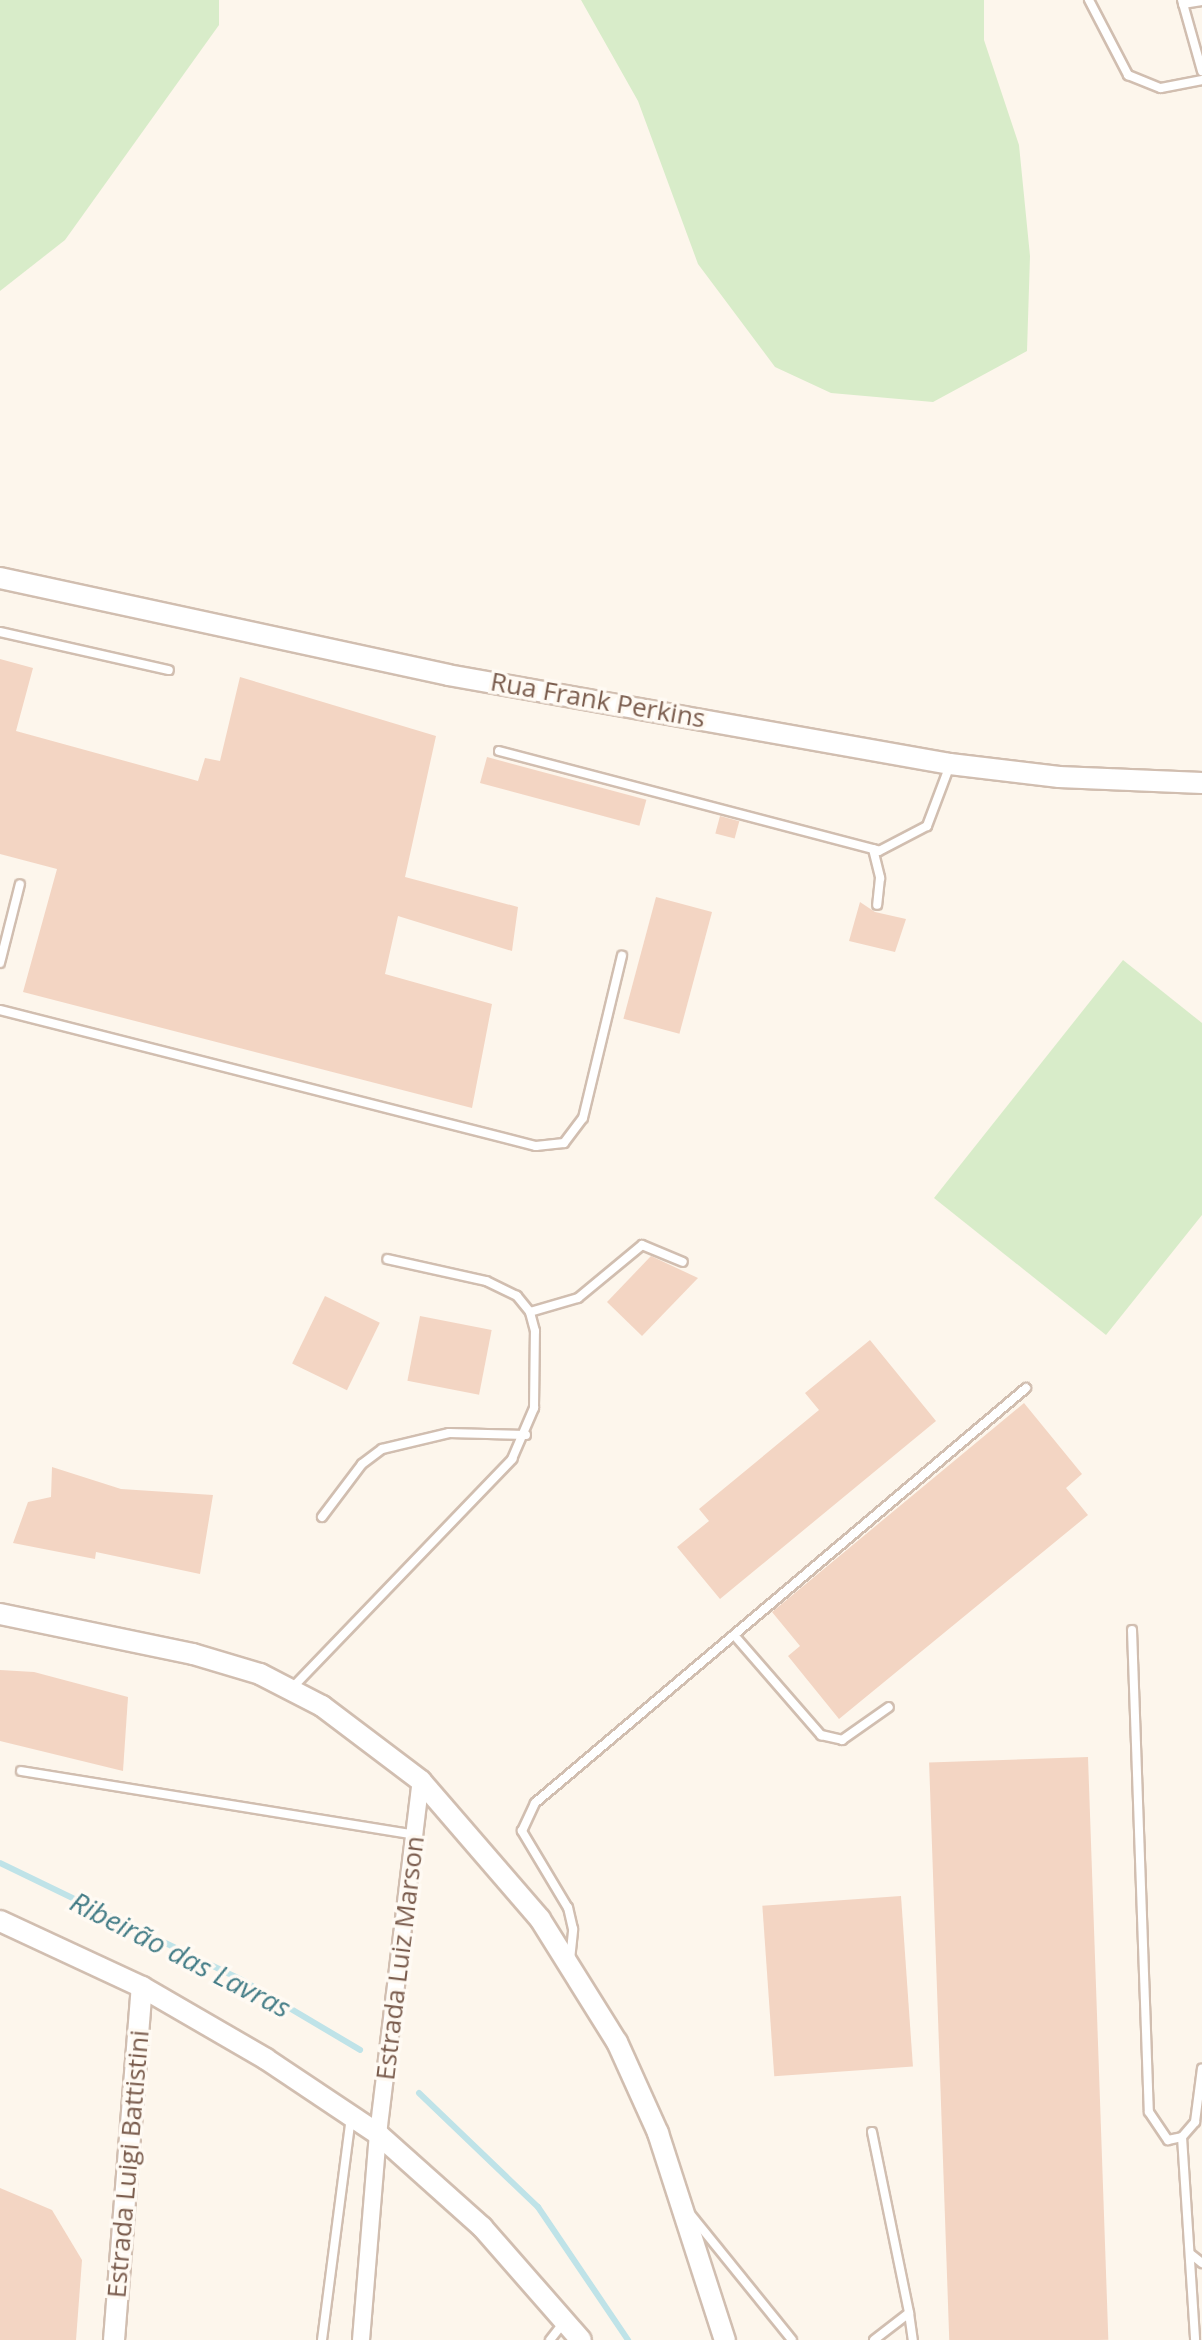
<!DOCTYPE html>
<html>
<head>
<meta charset="utf-8">
<style>
	body { margin:0 }
	#map { position:relative; width:1202px; height:2340px; overflow:hidden; background:#fdf6ec; font-family:"Open Sans",sans-serif }
	div>[style] { position:absolute }
	[style*='--x'] { left:calc(var(--x)*1px); top:calc(var(--y)*1px); width:calc(var(--w)*1px); rotate:calc(var(--a)*1deg) }
	.green>* { inset:0; background:#d8ecc9 }
	.stream>* { height:6px; margin:-3px; padding:0 3px; transform-origin:3px; border-radius:3px; background:#bfe3e8 }
	.building>* { inset:0; background:#f3d5c3; transform-origin:0 0 }
	.roads { filter:drop-shadow(2px 0 #d1beb0) drop-shadow(-2px 0 #d1beb0) drop-shadow(0 2px #d1beb0) drop-shadow(0 -2px #d1beb0) }
	.service>* { height:8px; margin:-4px; padding:0 4px; transform-origin:4px; border-radius:4px; background:#fff }
	.minor>* { height:16px; margin:-8px; padding:0 8px; transform-origin:8px; border-radius:8px; background:#fff }
	.tertiary>* { height:20px; margin:-10px; padding:0 10px; transform-origin:10px; border-radius:10px; background:#fff }
	span { translate:-50% -50%; white-space:nowrap; text-align:center; line-height:1.15; -webkit-text-stroke:7px #fffaf3; paint-order:stroke }
	.street-label { font-size:26px; color:#7a5c4d }
	.water-label { font-size:28px; color:#437c86; font-style:italic }
</style>
</head>
<body>
<div id="map">
	<div class="green">
		<i style="clip-path:polygon(0 0,219px 0,219px 25px,65px 240px,0 291px)"></i>
		<i style="clip-path:polygon(581px 0,984px 0,984px 40px,1019px 145px,1030px 256px,1027px 351px,933px 402px,831px 393px,775px 367px,698px 264px,638px 101px)"></i>
		<i style="clip-path:polygon(1123px 960px,1202px 1023px,1202px 1215px,1106px 1335px,934px 1198px)"></i>
	</div>
	<div class="stream">
		<i style="--x:0;--y:1863;--w:271;--a:25.8"></i>
		<i style="--x:244;--y:1981;--w:135;--a:30.7"></i>
		<i style="--x:419;--y:2093;--w:165;--a:43.8"></i>
		<i style="--x:538;--y:2207;--w:161;--a:55.9"></i>
	</div>
	<div class="building">
		<i style="clip-path:polygon(0 659px,33px 668px,16px 731px,198px 781px,205px 758px,220px 761px,240px 677px,436px 736px,405px 877px,518px 907px,512px 951px,398px 916px,385px 974px,492px 1004px,472px 1108px,23px 992px,57px 869px,0 854px)"></i>
		<i style="left:487px;top:757px;width:165px;height:27px;rotate:15deg"></i>
		<i style="left:720px;top:816px;width:20px;height:18px;rotate:15deg"></i>
		<i style="left:656px;top:897px;width:58px;height:126px;rotate:15deg"></i>
		<i style="clip-path:polygon(860px 902px,875px 912px,906px 919px,895px 952px,849px 941px)"></i>
		<i style="clip-path:polygon(651px 1256px,698px 1278px,642px 1336px,607px 1302px)"></i>
		<i style="left:325px;top:1296px;width:61px;height:75px;rotate:26deg"></i>
		<i style="left:420px;top:1316px;width:73px;height:66px;rotate:11deg"></i>
		<i style="clip-path:polygon(870px 1340px,936px 1421px,720px 1599px,677px 1547px,709px 1521px,699px 1509px,819px 1410px,805px 1393px)"></i>
		<i style="clip-path:polygon(1024px 1403px,1082px 1474px,1066px 1488px,1088px 1515px,839px 1719px,788px 1656px,800px 1646px,772px 1612px)"></i>
		<i style="clip-path:polygon(52px 1467px,121px 1489px,213px 1495px,200px 1574px,96px 1552px,95px 1559px,13px 1543px,28px 1502px,51px 1497px)"></i>
		<i style="clip-path:polygon(0 1670px,34px 1672px,128px 1697px,123px 1771px,0 1741px)"></i>
		<i style="left:1088px;top:1757px;width:583px;height:159px;rotate:88deg"></i>
		<i style="left:901px;top:1896px;width:171px;height:139px;rotate:86deg"></i>
		<i style="clip-path:polygon(0 2188px,52px 2210px,82px 2260px,76px 2340px,0 2340px)"></i>
	</div>
	<div class="roads">
		<div class="service">
			<i style="--x:1089;--y:0;--w:85;--a:62.5"></i>
			<i style="--x:1128;--y:75;--w:35;--a:22"></i>
			<i style="--x:1161;--y:88;--w:42;--a:-11"></i>
			<i style="--x:1182;--y:0;--w:74;--a:74.3"></i>
			<i style="--x:1183;--y:4;--w:19;--a:-9"></i>
			<i style="--x:0;--y:632;--w:173;--a:12.7"></i>
			<i style="--x:499;--y:751;--w:393;--a:14.7"></i>
			<i style="--x:879;--y:851;--w:54;--a:-27.5"></i>
			<i style="--x:927;--y:826;--w:65;--a:-69.3"></i>
			<i style="--x:873;--y:849;--w:30;--a:76"></i>
			<i style="--x:880;--y:878;--w:27;--a:96"></i>
			<i style="--x:0;--y:963;--w:81;--a:-75.8"></i>
			<i style="--x:0;--y:1010;--w:553;--a:14.24"></i>
			<i style="--x:536;--y:1146;--w:28;--a:-6"></i>
			<i style="--x:564;--y:1143;--w:31;--a:-53"></i>
			<i style="--x:583;--y:1118;--w:167;--a:-76.5"></i>
			<i style="--x:530;--y:1312;--w:50;--a:-16.3"></i>
			<i style="--x:578;--y:1298;--w:83;--a:-39.6"></i>
			<i style="--x:642;--y:1245;--w:44;--a:22.5"></i>
			<i style="--x:322;--y:1517;--w:66;--a:-53"></i>
			<i style="--x:362;--y:1464;--w:25;--a:-37"></i>
			<i style="--x:382;--y:1449;--w:69;--a:-13.4"></i>
			<i style="--x:449;--y:1433;--w:77;--a:1.5"></i>
			<i style="--x:1132;--y:1630;--w:482;--a:88"></i>
			<i style="--x:1149;--y:2112;--w:34;--a:56"></i>
			<i style="--x:1168;--y:2140;--w:14;--a:-12"></i>
			<i style="--x:1182;--y:2137;--w:20;--a:-49"></i>
			<i style="--x:1195;--y:2122;--w:54;--a:-82.6"></i>
			<i style="--x:734;--y:1635;--w:133;--a:49"></i>
			<i style="--x:821;--y:1735;--w:22;--a:13"></i>
			<i style="--x:842;--y:1740;--w:57;--a:-35.1"></i>
			<i style="--x:292;--y:1688;--w:318;--a:-46.1"></i>
			<i style="--x:512;--y:1459;--w:56;--a:-66.7"></i>
			<i style="--x:534;--y:1408;--w:77;--a:-89.3"></i>
			<i style="--x:535;--y:1331;--w:20;--a:-105"></i>
			<i style="--x:530;--y:1312;--w:21;--a:-129"></i>
			<i style="--x:517;--y:1296;--w:34;--a:-154"></i>
			<i style="--x:486;--y:1281;--w:101;--a:-167.5"></i>
			<i style="--x:21;--y:1771;--w:398;--a:9.2"></i>
			<i style="--x:570;--y:1960;--w:31;--a:-84"></i>
			<i style="--x:573;--y:1929;--w:22;--a:-103"></i>
			<i style="--x:568;--y:1908;--w:90;--a:-120.9"></i>
			<i style="--x:522;--y:1831;--w:31;--a:-65"></i>
			<i style="--x:535;--y:1803;--w:643;--a:-40.2"></i>
			<i style="--x:872;--y:2132;--w:185;--a:78.4"></i>
			<i style="--x:909;--y:2313;--w:44;--a:142.4"></i>
			<i style="--x:1182;--y:2137;--w:203;--a:86.3"></i>
			<i style="--x:692;--y:2216;--w:159;--a:51.1"></i>
			<i style="--x:1192;--y:2255;--w:13;--a:39"></i>
			<i style="--x:909;--y:2313;--w:27;--a:82"></i>
			<i style="--x:322;--y:2340;--w:225;--a:-82.6"></i>
			<i style="--x:550;--y:2340;--w:24;--a:-52"></i>
		</div>
		<div class="minor">
			<i style="--x:361;--y:2340;--w:207;--a:-85.3"></i>
			<i style="--x:378;--y:2134;--w:356;--a:-83.1"></i>
		</div>
		<div class="tertiary">
			<i style="--x:0;--y:578;--w:458;--a:12.2"></i>
			<i style="--x:448;--y:675;--w:510;--a:10.05"></i>
			<i style="--x:950;--y:764;--w:110;--a:6.8"></i>
			<i style="--x:1059;--y:777;--w:143;--a:2.4"></i>
			<i style="--x:0;--y:1614;--w:197;--a:11.7"></i>
			<i style="--x:193;--y:1654;--w:70;--a:16.6"></i>
			<i style="--x:260;--y:1674;--w:70;--a:27.3"></i>
			<i style="--x:322;--y:1706;--w:124;--a:37.1"></i>
			<i style="--x:421;--y:1781;--w:182;--a:49.2"></i>
			<i style="--x:540;--y:1919;--w:145;--a:58"></i>
			<i style="--x:617;--y:2042;--w:100;--a:65.7"></i>
			<i style="--x:658;--y:2133;--w:218;--a:72.1"></i>
			<i style="--x:0;--y:1921;--w:157;--a:24.9"></i>
			<i style="--x:142;--y:1987;--w:143;--a:30.1"></i>
			<i style="--x:266;--y:2059;--w:135;--a:33.8"></i>
			<i style="--x:378;--y:2134;--w:140;--a:41.8"></i>
			<i style="--x:482;--y:2227;--w:150;--a:48.8"></i>
			<i style="--x:114;--y:2340;--w:354;--a:-85.5"></i>
		</div>
	</div>
	<div class="street-label">
		<span style="left:598px;top:700px;rotate:10deg">Rua Frank Perkins</span>
		<span style="left:400px;top:1958px;rotate:-83deg">Estrada Luiz Marson</span>
		<span style="left:128px;top:2164px;rotate:-85deg">Estrada Luigi Battistini</span>
	</div>
	<div class="water-label">
		<span style="left:181px;top:1954px;rotate:27deg">Ribeirão das Lavras</span>
	</div>
</div>
</body>
</html>
